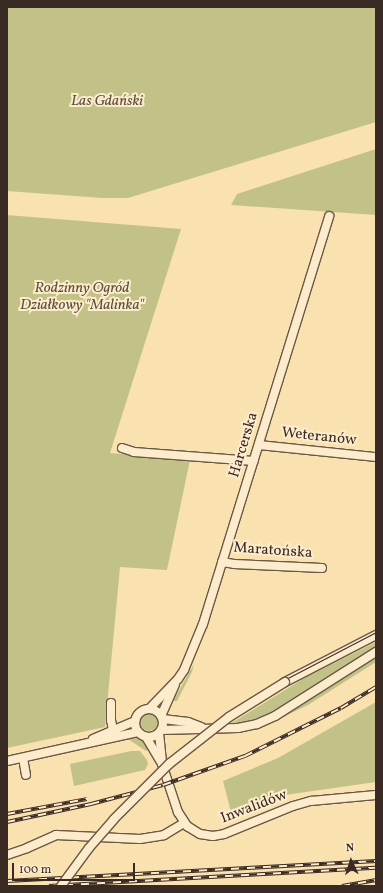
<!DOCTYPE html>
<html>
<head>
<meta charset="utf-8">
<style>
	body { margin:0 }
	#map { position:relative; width:383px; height:893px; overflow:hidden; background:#fae1b0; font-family:Vollkorn,serif }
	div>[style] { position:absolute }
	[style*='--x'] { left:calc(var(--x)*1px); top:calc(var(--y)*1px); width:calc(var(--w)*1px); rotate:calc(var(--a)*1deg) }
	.green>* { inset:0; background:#c2c288 }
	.round { border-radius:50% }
	.roads { filter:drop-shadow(1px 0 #6a5847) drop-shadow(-1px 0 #6a5847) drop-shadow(0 1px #6a5847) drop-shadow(0 -1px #6a5847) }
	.minor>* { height:8px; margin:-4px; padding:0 4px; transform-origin:4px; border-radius:4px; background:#fceccc }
	.minor>.ring { margin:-4px; padding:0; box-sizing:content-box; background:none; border:8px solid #fceccc; border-radius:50% }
	.tram>* { height:1px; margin:-0.5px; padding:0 0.5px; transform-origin:0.5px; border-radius:0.5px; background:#3a2a24 }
	.rail>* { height:4px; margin-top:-2px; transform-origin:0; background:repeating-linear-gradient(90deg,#fceccc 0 8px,#3a2a24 0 16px); box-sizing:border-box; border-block:1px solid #3a2a24 }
	.bridges { filter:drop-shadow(1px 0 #6a5847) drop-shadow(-1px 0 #6a5847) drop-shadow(0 1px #6a5847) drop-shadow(0 -1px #6a5847) }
	.minor-bridge>* { height:8px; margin:-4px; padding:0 4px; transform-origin:4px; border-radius:4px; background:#fceccc }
	span { translate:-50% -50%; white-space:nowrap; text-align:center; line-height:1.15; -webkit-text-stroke:4px #fceccc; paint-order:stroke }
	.park-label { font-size:15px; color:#5c503d; font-style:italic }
	.street-label { font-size:15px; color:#3a2a24 }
	.frame { position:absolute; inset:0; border:8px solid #3a2a24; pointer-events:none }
	.north { position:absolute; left:331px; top:841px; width:40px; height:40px; -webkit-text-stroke:3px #fceccc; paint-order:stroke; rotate:356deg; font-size:11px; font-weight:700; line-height:16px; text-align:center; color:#3a2a24 }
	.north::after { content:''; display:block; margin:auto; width:14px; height:18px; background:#3a2a24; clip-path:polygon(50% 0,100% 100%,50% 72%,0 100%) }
	.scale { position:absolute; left:12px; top:863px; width:123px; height:18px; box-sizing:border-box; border:2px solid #3a2a24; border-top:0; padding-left:5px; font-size:12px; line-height:14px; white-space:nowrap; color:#3a2a24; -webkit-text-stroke:3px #fceccc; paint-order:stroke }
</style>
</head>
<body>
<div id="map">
	<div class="green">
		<i style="clip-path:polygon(7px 7px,376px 7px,376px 122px,128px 198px,102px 198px,7px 191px)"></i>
		<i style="clip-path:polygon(376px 149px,376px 215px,231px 205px,237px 194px)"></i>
		<i style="clip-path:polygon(7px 215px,181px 229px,110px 453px,190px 460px,167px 570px,120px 567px,105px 727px,7px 748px)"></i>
		<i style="clip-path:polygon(376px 642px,376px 647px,270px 713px,250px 721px,230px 724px,306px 677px)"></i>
		<i style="clip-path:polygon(376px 657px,376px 662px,308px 705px,277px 720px)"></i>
		<i style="clip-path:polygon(194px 664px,192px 672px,177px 701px,173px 701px)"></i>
		<i style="clip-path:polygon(376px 702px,376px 782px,285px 795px,231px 812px,223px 781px,278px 758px)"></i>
		<i class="round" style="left:140px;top:713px;width:18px;height:18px"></i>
		<i style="clip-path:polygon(134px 736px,144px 741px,149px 749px,146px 751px,128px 739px,127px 737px)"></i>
		<i style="clip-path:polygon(131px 751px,140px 751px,147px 760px,148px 764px,145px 770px,74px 786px,70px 764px)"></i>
	</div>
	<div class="roads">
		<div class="minor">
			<i style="--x:259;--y:445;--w:118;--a:5.9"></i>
			<i style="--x:122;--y:448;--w:13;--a:18"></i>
			<i style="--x:134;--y:452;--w:120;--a:4.3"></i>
			<i style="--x:222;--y:562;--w:12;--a:9"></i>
			<i style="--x:234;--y:564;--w:88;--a:2.6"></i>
			<i style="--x:285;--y:682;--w:102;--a:-27.3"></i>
			<i style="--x:111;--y:703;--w:17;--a:90"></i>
			<i style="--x:111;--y:720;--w:10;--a:79"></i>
			<i style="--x:150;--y:708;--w:40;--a:-46"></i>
			<i style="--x:178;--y:679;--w:11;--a:-56"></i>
			<i style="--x:184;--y:670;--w:50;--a:-67.6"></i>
			<i style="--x:203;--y:624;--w:427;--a:-72.8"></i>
			<i class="ring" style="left:135px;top:709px;width:20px;height:20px"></i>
			<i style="--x:161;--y:716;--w:34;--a:-66"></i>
			<i style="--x:163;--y:719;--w:25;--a:7"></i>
			<i style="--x:188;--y:722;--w:14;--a:21"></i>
			<i style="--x:161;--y:730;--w:77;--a:-1.5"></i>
			<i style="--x:238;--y:728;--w:19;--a:-12"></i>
			<i style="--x:257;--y:724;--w:20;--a:-24"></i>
			<i style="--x:275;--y:716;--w:120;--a:-32.4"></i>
			<i style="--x:159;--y:733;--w:31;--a:84"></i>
			<i style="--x:162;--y:764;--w:51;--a:71.6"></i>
			<i style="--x:178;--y:812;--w:17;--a:57"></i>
			<i style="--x:187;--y:826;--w:15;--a:32"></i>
			<i style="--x:200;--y:834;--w:13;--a:9"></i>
			<i style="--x:213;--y:836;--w:11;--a:-10"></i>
			<i style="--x:224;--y:834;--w:74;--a:-22.1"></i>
			<i style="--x:293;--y:806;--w:19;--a:-16"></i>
			<i style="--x:311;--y:801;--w:65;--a:-5.3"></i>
			<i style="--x:146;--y:737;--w:31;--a:59"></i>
			<i style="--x:93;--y:739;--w:46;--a:-23.2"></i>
			<i style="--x:23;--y:758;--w:17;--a:80"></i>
			<i style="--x:7;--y:761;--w:134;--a:-12.5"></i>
			<i style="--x:7;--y:855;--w:21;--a:-19"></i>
			<i style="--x:27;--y:848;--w:32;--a:-24"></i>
			<i style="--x:56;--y:835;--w:84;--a:2.7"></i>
			<i style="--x:140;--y:839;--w:24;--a:-9"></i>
			<i style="--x:164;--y:835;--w:23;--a:-31"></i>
		</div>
	</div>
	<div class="tram">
		<i style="--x:58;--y:886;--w:55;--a:-53.1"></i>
		<i style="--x:91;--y:842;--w:52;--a:-48.1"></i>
		<i style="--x:126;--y:803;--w:45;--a:-45"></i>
		<i style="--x:158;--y:771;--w:54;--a:-40.5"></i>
		<i style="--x:199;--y:736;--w:47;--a:-35.4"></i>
		<i style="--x:237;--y:709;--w:49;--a:-32.4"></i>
		<i style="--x:278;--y:683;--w:110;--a:-27.5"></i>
	</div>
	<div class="rail">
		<i style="--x:7;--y:814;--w:81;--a:-10.6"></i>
		<i style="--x:7;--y:822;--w:86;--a:-12.1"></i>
		<i style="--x:91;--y:804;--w:74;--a:-14.8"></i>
		<i style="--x:163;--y:785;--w:87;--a:-19.5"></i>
		<i style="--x:245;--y:756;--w:107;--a:-26.6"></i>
		<i style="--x:341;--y:708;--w:41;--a:-31"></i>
		<i style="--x:7;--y:881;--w:370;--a:-3.1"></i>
		<i style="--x:49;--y:886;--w:327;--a:-3.2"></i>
		<i style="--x:342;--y:886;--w:35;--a:-10"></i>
	</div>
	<div class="bridges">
		<div class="minor-bridge">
			<i style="--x:61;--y:886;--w:47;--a:-53.6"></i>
			<i style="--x:89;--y:848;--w:38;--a:-49"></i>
			<i style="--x:114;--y:819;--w:78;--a:-45"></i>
			<i style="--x:169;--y:764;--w:76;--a:-38.1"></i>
			<i style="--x:229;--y:717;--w:66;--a:-32"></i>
		</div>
	</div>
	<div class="park-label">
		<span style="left:107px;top:102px">Las Gdański</span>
		<span style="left:82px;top:297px">Rodzinny Ogród<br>Działkowy "Malinka"</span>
	</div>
	<div class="street-label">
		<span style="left:319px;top:437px;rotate:6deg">Weteranów</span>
		<span style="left:244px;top:445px;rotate:-73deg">Harcerska</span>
		<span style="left:273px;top:551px;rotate:4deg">Maratońska</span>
		<span style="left:254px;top:807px;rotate:-21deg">Inwalidów</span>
	</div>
	<div class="frame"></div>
	<div class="north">N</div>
	<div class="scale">100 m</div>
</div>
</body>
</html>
